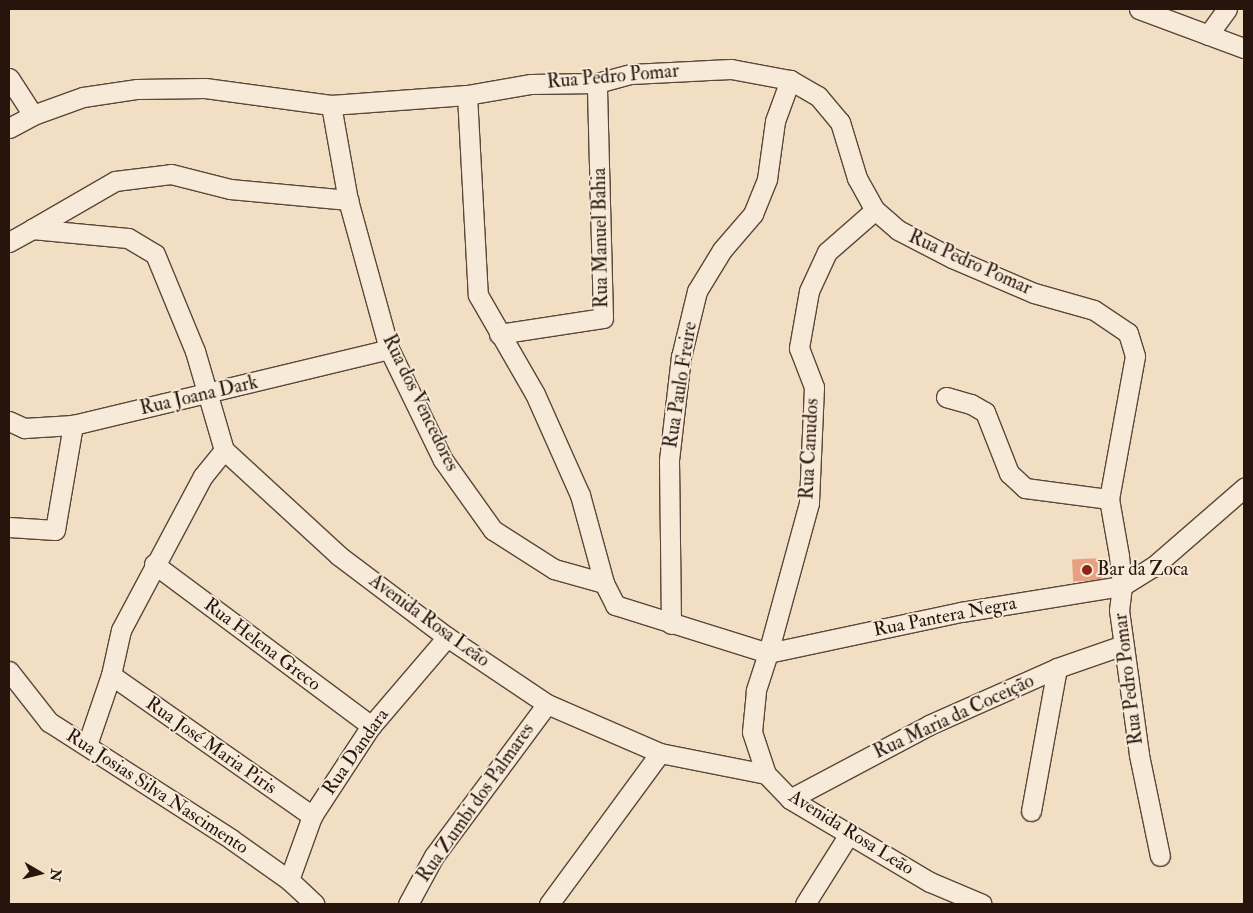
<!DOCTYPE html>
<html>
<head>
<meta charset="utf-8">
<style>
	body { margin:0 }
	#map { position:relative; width:1253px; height:913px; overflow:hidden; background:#f2dec3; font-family:"IM FELL Double Pica",serif }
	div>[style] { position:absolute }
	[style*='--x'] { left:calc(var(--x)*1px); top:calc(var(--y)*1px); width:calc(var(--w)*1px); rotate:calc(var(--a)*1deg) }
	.building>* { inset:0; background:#e7a082; transform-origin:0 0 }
	.roads { filter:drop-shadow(1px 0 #5a473a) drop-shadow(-1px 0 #5a473a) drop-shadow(0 1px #5a473a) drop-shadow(0 -1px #5a473a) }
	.minor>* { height:19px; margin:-9.5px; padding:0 9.5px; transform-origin:9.5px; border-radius:9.5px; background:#f7ead8 }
	.dots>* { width:14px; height:14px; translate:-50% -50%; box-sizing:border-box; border:2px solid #f7ead8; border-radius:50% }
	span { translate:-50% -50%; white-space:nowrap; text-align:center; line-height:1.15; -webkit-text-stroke:4px #f7ead8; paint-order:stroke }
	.street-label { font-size:19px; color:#27150d }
	.poi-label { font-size:19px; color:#27150d }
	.left { translate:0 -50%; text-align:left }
	.frame { position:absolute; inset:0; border:10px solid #27150d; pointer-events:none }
	.north { position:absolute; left:15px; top:848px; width:50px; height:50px; -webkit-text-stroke:4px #f7ead8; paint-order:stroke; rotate:98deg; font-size:14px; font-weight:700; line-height:20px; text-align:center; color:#27150d }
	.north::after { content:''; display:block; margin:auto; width:18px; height:22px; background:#27150d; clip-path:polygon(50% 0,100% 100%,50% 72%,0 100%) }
</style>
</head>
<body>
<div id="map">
	<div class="building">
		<i style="left:1101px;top:558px;width:22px;height:29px;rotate:87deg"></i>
	</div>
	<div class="roads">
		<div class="minor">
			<i style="--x:1139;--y:9;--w:112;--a:20.4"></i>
			<i style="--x:1208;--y:35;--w:32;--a:-54"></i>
			<i style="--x:9;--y:78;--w:44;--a:57"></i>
			<i style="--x:467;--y:95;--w:200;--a:86.9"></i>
			<i style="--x:478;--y:295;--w:114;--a:60.1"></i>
			<i style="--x:535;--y:394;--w:111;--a:66"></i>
			<i style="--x:580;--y:495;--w:91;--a:74.7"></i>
			<i style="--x:331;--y:105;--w:97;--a:79.9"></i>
			<i style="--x:348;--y:200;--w:155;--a:74.6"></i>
			<i style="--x:389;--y:349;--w:123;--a:64.1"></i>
			<i style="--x:443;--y:460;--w:86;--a:54.5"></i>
			<i style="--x:493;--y:530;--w:72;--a:32.6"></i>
			<i style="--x:554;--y:569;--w:52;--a:15.6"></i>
			<i style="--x:604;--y:583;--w:25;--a:63"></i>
			<i style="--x:615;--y:605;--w:160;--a:17.4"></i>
			<i style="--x:768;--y:653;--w:40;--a:108"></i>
			<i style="--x:756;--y:691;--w:41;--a:95.6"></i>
			<i style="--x:752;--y:732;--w:44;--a:71.6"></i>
			<i style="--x:9;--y:128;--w:27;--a:-28"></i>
			<i style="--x:33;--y:115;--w:53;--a:-19.8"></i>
			<i style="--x:83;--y:97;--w:55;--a:-8.4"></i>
			<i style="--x:137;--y:89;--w:68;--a:-0.8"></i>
			<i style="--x:205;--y:88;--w:127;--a:7.7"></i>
			<i style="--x:331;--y:105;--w:136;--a:-4.2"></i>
			<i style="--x:467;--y:95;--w:65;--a:-9.8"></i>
			<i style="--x:531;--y:84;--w:66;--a:-0.9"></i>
			<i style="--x:597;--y:83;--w:35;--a:-15"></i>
			<i style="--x:631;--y:74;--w:100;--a:-2.9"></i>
			<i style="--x:731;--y:69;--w:60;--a:10.6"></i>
			<i style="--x:790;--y:80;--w:32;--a:30"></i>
			<i style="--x:818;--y:96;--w:34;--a:50"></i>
			<i style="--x:840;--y:122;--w:59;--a:73.1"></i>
			<i style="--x:857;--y:178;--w:37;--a:61"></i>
			<i style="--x:875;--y:210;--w:30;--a:41"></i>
			<i style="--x:898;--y:230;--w:61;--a:27.4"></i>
			<i style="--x:952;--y:258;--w:89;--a:23.1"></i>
			<i style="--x:1034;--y:293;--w:62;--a:15.8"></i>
			<i style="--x:1094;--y:310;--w:41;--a:34.1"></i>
			<i style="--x:1128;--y:333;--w:24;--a:73"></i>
			<i style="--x:1135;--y:356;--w:145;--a:100.3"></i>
			<i style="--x:1109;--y:499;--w:58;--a:80"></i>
			<i style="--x:1119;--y:556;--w:30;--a:84"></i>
			<i style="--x:1122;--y:586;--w:24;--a:97"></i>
			<i style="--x:1119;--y:610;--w:146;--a:82.1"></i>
			<i style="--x:1139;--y:755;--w:103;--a:78.3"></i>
			<i style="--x:875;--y:210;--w:64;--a:138.8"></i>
			<i style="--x:827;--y:252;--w:43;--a:114.8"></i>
			<i style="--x:809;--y:291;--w:58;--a:100"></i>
			<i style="--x:799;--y:348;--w:42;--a:69"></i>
			<i style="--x:814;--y:387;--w:116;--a:92.5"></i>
			<i style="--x:809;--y:503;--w:156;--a:105.3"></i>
			<i style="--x:768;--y:653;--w:197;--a:-12"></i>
			<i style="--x:961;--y:612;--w:163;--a:-9.2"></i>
			<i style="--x:1122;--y:586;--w:36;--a:-32"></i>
			<i style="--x:1153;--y:567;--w:121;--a:-41"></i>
			<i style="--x:32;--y:229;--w:96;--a:-30"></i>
			<i style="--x:115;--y:181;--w:56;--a:-7.1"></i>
			<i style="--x:171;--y:174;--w:61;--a:14.3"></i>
			<i style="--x:230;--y:189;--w:119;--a:5.3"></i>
			<i style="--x:9;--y:242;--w:26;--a:-29"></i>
			<i style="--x:32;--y:229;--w:96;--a:5.4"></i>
			<i style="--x:128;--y:238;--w:31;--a:31"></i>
			<i style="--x:155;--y:254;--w:105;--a:67.6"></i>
			<i style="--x:195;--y:351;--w:103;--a:73.7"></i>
			<i style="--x:224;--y:450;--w:155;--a:42.6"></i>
			<i style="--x:338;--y:555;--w:136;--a:37"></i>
			<i style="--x:447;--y:637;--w:120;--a:33.8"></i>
			<i style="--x:547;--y:704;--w:123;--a:23.4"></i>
			<i style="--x:660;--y:753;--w:108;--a:11.2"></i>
			<i style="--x:766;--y:774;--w:35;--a:46"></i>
			<i style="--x:790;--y:799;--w:163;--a:30.7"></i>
			<i style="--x:930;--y:882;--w:56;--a:22.9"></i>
			<i style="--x:499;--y:334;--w:105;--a:-8.7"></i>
			<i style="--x:603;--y:318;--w:235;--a:-91.5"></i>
			<i style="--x:946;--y:397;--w:26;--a:16"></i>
			<i style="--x:971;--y:404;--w:16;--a:30"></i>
			<i style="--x:985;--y:412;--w:66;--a:68.5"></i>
			<i style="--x:1009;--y:473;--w:22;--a:43"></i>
			<i style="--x:1025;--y:488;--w:85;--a:7.5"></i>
			<i style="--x:9;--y:421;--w:17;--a:25"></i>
			<i style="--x:24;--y:428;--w:49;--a:-3.5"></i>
			<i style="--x:73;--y:425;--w:325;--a:-13.5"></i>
			<i style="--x:9;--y:527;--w:46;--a:3.7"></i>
			<i style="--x:55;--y:530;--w:107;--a:-80.3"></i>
			<i style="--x:154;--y:564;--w:271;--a:36.7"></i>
			<i style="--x:671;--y:624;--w:164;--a:-90.7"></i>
			<i style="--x:669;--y:460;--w:104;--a:-83.4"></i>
			<i style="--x:681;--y:357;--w:68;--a:-76.4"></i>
			<i style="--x:697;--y:291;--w:48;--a:-58.6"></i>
			<i style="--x:722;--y:250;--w:48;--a:-49.3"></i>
			<i style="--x:753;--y:214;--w:38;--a:-68"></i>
			<i style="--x:767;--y:179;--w:59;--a:-82.1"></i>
			<i style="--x:775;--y:121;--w:44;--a:-69.9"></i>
			<i style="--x:9;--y:671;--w:65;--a:51.9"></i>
			<i style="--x:49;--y:722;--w:216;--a:32.7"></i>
			<i style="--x:231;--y:839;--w:71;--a:35.3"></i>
			<i style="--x:289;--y:880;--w:35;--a:43"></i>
			<i style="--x:111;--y:675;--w:246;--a:35"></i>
			<i style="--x:87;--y:745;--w:74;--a:-71.1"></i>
			<i style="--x:111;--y:675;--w:46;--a:-77.5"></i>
			<i style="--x:121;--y:630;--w:174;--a:-62"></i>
			<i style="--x:203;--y:476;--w:33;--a:-51"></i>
			<i style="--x:790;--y:799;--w:157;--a:-28"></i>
			<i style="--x:929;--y:725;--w:140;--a:-24"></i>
			<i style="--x:1057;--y:668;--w:70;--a:-19.2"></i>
			<i style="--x:1031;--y:811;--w:145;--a:-79.7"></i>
			<i style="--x:289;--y:880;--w:68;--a:-70.2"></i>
			<i style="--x:312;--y:816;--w:108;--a:-56.8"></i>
			<i style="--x:371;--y:726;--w:117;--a:-49.5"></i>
			<i style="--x:408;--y:904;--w:55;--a:-61.6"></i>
			<i style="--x:434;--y:856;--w:189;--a:-53.4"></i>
			<i style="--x:549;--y:904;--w:187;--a:-53.7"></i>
			<i style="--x:805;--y:904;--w:83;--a:-57.8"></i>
		</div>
	</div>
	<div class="dots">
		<i style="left:1087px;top:570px;background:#8f2418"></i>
	</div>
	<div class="street-label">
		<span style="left:613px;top:77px;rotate:-5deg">Rua Pedro Pomar</span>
		<span style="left:601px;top:238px;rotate:-91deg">Rua Manuel Bahia</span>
		<span style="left:970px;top:263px;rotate:24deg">Rua Pedro Pomar</span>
		<span style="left:681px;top:385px;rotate:-81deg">Rua Paulo Freire</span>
		<span style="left:199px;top:396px;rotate:-13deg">Rua Joana Dark</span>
		<span style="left:420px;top:403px;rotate:64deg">Rua dos Vencedores</span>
		<span style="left:810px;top:449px;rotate:-87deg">Rua Canudos</span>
		<span style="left:945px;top:617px;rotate:-11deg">Rua Pantera Negra</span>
		<span style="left:429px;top:621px;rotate:36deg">Avenida Rosa Leão</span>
		<span style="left:262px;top:645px;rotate:37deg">Rua Helena Greco</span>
		<span style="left:1129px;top:679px;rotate:-97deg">Rua Pedro Pomar</span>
		<span style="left:954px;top:717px;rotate:-25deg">Rua Maria da Coceição</span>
		<span style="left:211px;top:746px;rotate:35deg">Rua José Maria Piris</span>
		<span style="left:356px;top:752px;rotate:-55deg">Rua Dandara</span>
		<span style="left:157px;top:792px;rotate:33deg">Rua Josias Silva Nascimento</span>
		<span style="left:476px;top:803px;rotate:-55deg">Rua Zumbi dos Palmares</span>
		<span style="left:851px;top:833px;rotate:32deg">Avenida Rosa Leão</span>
	</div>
	<div class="poi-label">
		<span class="left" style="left:1097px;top:570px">Bar da Zoca</span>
	</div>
	<div class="frame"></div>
	<div class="north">N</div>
</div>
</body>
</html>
